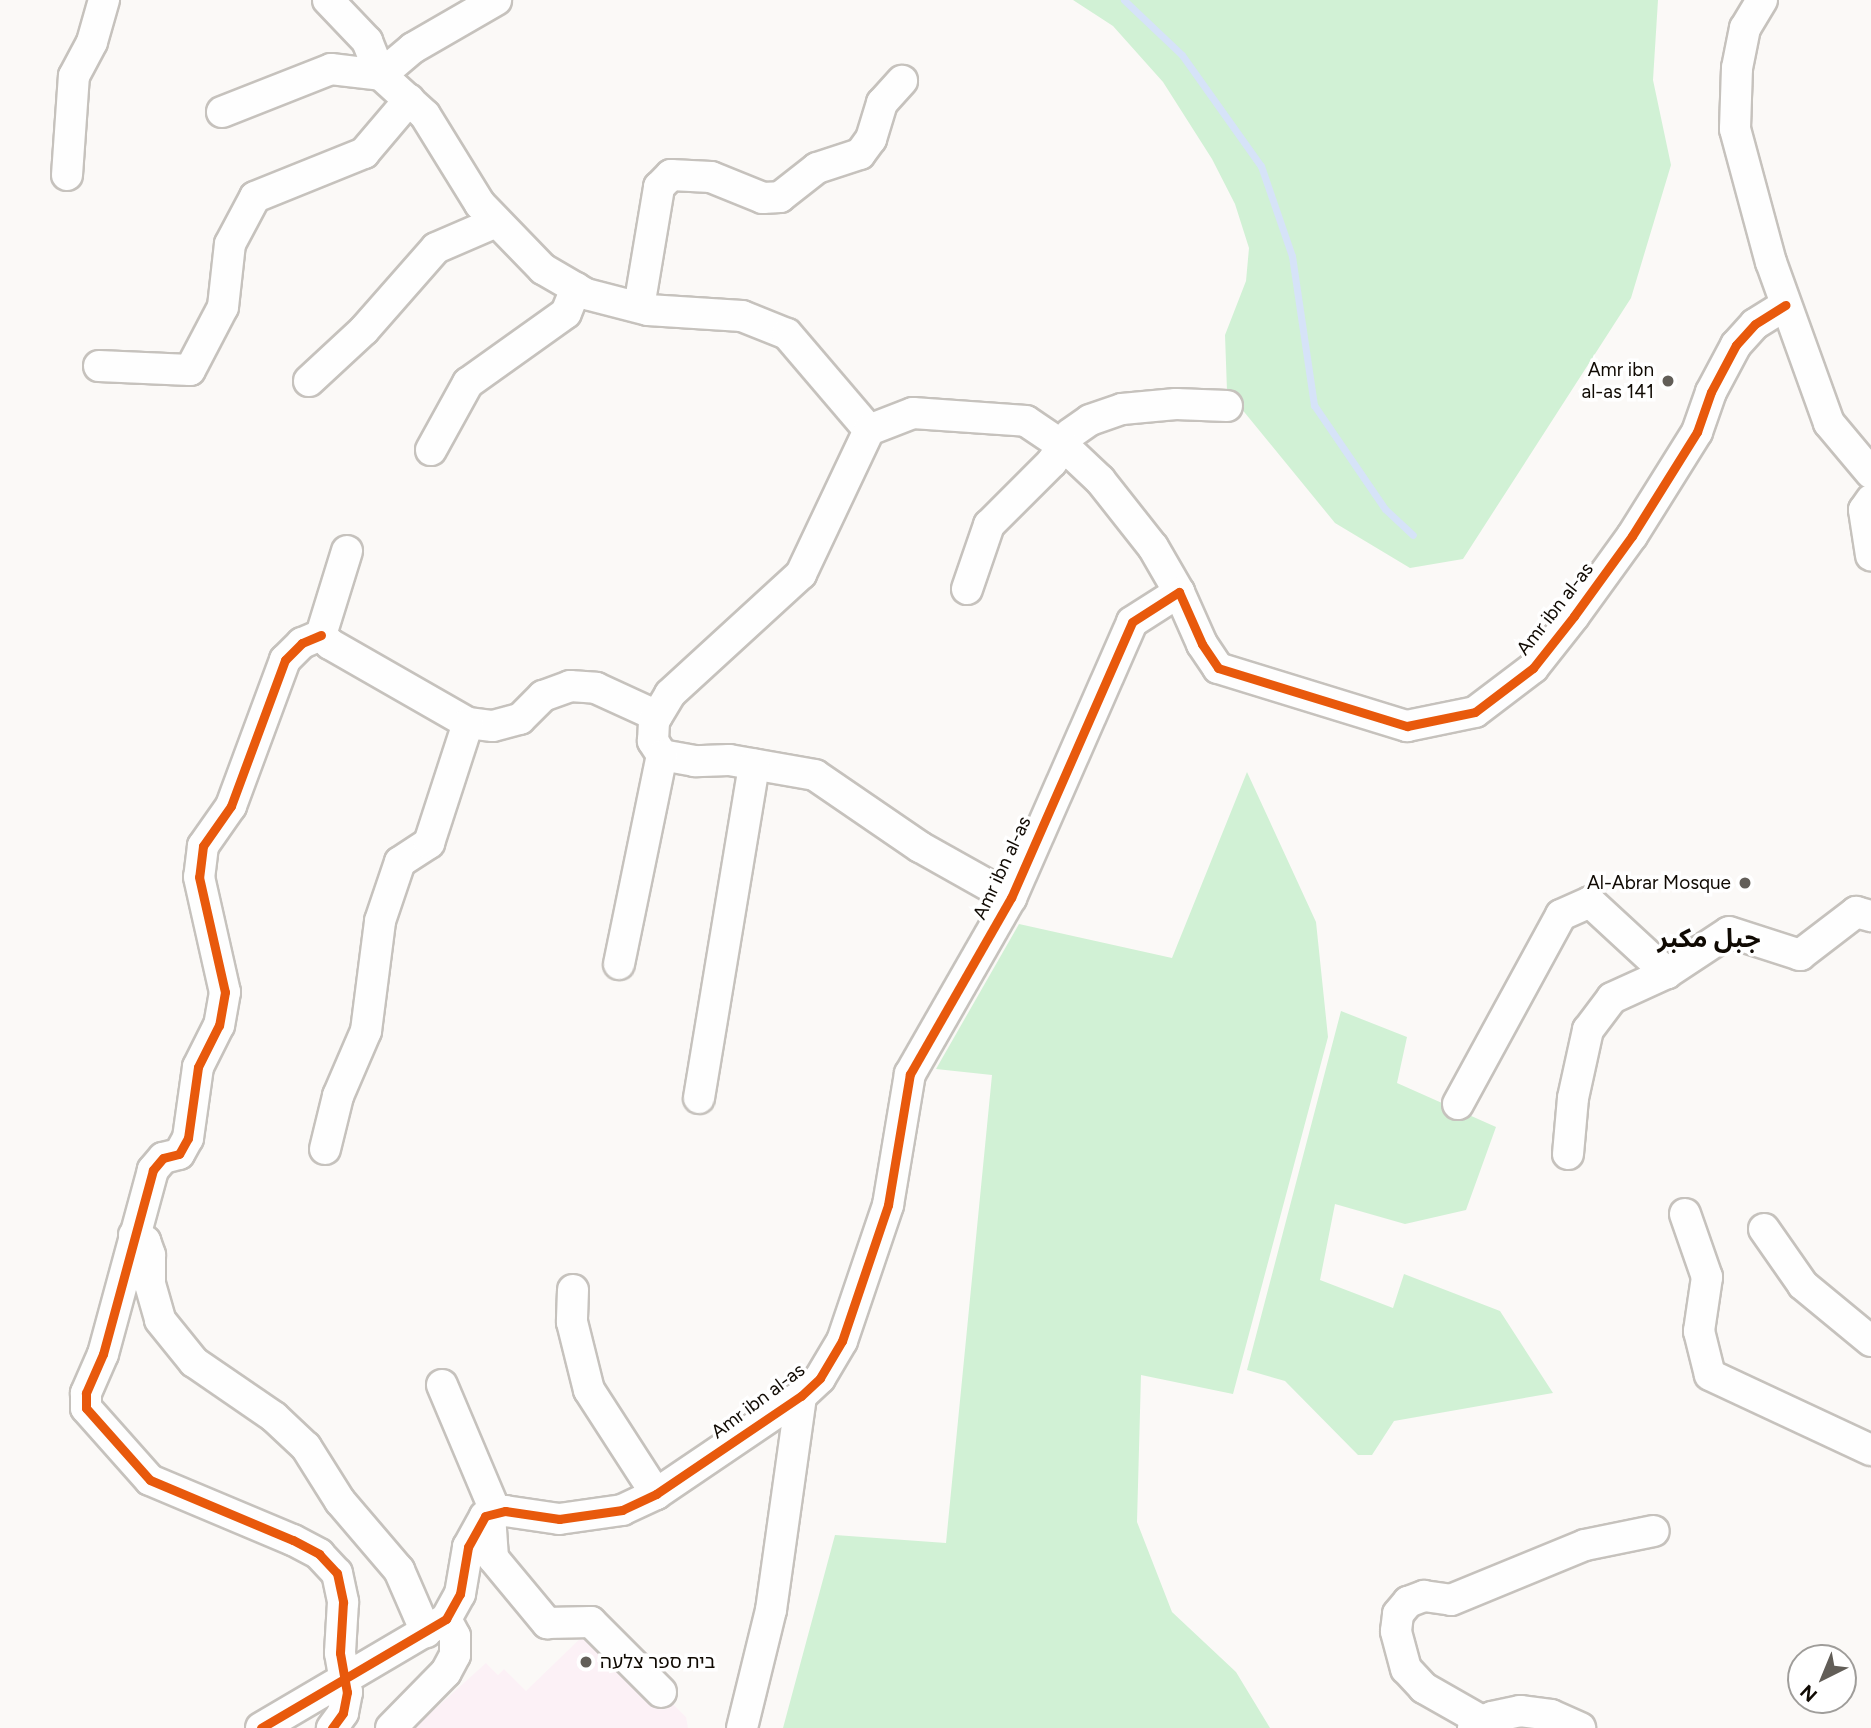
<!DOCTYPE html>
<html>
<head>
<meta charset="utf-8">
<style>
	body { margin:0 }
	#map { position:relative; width:1871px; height:1728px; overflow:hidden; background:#fbf9f7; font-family:Figtree,"Noto Sans Arabic","Noto Sans Hebrew",sans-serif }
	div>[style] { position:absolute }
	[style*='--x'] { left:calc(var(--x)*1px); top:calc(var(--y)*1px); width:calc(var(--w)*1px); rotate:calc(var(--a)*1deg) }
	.education>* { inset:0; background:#fcf1f6 }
	.green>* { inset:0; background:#d1f1d5 }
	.stream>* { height:7px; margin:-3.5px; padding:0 3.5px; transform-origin:3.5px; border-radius:3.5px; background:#d6e3f8 }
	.roads { filter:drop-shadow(2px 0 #c6c2bd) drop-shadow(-2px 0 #c6c2bd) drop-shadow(0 2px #c6c2bd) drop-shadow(0 -2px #c6c2bd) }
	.minor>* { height:30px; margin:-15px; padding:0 15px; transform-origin:15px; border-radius:15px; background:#fefefe }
	.cycleway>* { height:9px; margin:-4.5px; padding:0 4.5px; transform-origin:4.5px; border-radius:4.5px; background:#e8590c }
	.dots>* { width:19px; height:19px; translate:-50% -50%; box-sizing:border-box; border:4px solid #fff; border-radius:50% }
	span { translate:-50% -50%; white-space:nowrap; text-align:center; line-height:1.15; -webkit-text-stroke:7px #fff; paint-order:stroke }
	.poi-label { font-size:19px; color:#100a03 }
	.right { translate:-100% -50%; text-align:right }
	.left { translate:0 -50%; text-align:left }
	.street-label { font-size:19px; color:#100a03 }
	.district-label { font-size:26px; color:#100a03; font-weight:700 }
	.north { position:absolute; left:1787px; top:1644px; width:70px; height:70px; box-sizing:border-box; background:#fff; border:2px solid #9f9d9a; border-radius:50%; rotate:223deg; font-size:19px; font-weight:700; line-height:28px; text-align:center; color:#100a03 }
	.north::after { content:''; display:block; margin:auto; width:24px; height:32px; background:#625e58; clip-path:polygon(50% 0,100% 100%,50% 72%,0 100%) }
</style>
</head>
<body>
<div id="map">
	<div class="education">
		<i style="clip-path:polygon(587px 1632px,664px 1710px,673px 1704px,686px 1717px,688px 1728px,414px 1728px,486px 1663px,498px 1675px,504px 1669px,526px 1691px)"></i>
	</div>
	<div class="green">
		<i style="clip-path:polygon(1073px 0,1658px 0,1653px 80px,1671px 165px,1631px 298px,1463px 559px,1410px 568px,1335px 523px,1227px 391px,1225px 335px,1246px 281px,1249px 248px,1235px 204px,1212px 159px,1163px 82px,1113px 26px)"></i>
		<i style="clip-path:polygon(1247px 772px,1316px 922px,1328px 1037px,1233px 1394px,1141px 1375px,1137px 1522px,1172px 1612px,1236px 1672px,1270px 1728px,783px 1728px,835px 1535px,946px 1543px,992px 1075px,936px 1069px,1019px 924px,1172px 958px)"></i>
		<i style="clip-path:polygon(1341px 1011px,1407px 1037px,1397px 1083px,1496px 1127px,1466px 1210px,1405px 1224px,1335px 1204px,1320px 1280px,1393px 1308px,1404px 1274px,1500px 1311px,1553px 1393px,1394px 1421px,1372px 1455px,1358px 1455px,1285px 1381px,1247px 1370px)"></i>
	</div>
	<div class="stream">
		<i style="--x:1124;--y:0;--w:80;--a:43.5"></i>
		<i style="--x:1182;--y:55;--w:136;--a:54.6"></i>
		<i style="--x:1261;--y:166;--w:95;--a:71"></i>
		<i style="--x:1292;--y:256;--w:151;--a:81.6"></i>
		<i style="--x:1314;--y:405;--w:126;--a:55.7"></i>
		<i style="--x:1385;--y:509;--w:38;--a:43"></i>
	</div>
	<div class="roads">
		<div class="minor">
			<i style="--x:328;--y:0;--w:57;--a:46.4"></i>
			<i style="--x:367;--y:41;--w:37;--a:68"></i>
			<i style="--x:381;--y:75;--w:59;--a:42.3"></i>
			<i style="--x:425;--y:115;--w:105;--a:58.3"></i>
			<i style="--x:480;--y:204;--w:91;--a:45.9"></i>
			<i style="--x:543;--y:269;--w:50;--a:30.2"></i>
			<i style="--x:586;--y:294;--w:64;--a:14.5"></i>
			<i style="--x:648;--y:310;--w:94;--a:3.7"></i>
			<i style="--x:742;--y:316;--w:48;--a:21.8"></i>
			<i style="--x:787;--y:334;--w:126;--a:49.5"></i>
			<i style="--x:1762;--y:0;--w:33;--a:121"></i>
			<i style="--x:1745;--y:28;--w:41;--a:101.3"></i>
			<i style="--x:1737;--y:68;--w:61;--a:91.9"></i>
			<i style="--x:1735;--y:129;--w:138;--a:74.9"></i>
			<i style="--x:1771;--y:262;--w:171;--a:70.2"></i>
			<i style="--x:1829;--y:423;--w:65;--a:50"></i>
			<i style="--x:222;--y:112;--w:117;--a:-21.5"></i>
			<i style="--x:331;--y:69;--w:50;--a:6.8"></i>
			<i style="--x:381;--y:75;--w:42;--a:-40.2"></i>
			<i style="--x:413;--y:48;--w:96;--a:-30"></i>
			<i style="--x:67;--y:175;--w:99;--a:-86"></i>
			<i style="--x:74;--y:76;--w:38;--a:-62"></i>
			<i style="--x:92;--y:42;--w:44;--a:-74.1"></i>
			<i style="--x:639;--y:307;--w:122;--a:-80.5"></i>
			<i style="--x:659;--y:187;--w:17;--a:-45"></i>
			<i style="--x:671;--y:175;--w:40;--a:2.9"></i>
			<i style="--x:711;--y:177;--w:56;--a:22"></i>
			<i style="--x:763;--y:198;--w:17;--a:-3"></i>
			<i style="--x:780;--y:197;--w:47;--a:-38.1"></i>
			<i style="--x:817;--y:168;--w:45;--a:-18"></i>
			<i style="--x:860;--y:154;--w:19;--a:-54"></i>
			<i style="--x:871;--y:139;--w:38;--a:-73"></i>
			<i style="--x:882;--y:103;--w:30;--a:-48"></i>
			<i style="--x:99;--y:366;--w:91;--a:2.5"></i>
			<i style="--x:190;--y:370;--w:71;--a:-62.4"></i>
			<i style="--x:223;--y:307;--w:63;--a:-83.7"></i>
			<i style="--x:230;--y:244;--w:53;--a:-62"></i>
			<i style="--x:255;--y:197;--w:118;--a:-22"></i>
			<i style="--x:364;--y:153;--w:70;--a:-49.7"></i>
			<i style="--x:309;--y:381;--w:75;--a:-42.8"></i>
			<i style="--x:364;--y:330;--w:109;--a:-48.7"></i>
			<i style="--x:436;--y:248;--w:65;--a:-23.4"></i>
			<i style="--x:431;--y:450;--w:77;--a:-61.1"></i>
			<i style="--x:468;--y:383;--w:120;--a:-35.5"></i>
			<i style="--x:566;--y:313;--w:27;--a:-68"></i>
			<i style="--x:1871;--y:500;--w:12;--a:125"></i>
			<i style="--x:1864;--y:510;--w:46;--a:81.2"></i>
			<i style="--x:347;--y:551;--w:88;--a:107.2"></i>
			<i style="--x:321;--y:635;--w:13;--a:45"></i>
			<i style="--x:330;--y:644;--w:159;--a:29.8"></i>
			<i style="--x:468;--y:723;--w:25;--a:7"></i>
			<i style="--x:493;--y:726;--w:28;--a:-15"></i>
			<i style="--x:520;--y:719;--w:33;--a:-45"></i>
			<i style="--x:543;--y:696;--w:29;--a:-20"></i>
			<i style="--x:570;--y:686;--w:26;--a:4"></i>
			<i style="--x:596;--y:688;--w:67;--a:24.7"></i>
			<i style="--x:967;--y:589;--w:68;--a:-71"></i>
			<i style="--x:989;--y:525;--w:89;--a:-45"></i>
			<i style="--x:1052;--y:462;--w:33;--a:-57"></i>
			<i style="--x:1070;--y:434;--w:24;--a:-35"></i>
			<i style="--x:1090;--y:420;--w:34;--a:-19"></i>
			<i style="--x:1122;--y:409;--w:54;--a:-5.3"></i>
			<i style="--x:1176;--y:404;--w:51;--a:2.2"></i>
			<i style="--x:321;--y:635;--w:21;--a:157"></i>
			<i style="--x:302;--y:643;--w:24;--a:135"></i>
			<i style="--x:285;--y:660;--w:156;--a:110.3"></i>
			<i style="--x:231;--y:806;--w:49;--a:125"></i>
			<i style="--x:203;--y:846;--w:31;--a:97"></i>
			<i style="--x:199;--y:877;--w:118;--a:77.3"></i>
			<i style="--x:225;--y:992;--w:34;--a:100"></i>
			<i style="--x:219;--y:1025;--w:47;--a:116.6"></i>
			<i style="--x:198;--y:1067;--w:72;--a:98"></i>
			<i style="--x:188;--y:1138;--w:18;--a:119"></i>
			<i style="--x:179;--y:1154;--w:16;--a:166"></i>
			<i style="--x:163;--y:1158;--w:16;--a:130"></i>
			<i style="--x:153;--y:1170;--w:191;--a:105.2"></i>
			<i style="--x:103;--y:1354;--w:43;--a:113.6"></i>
			<i style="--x:86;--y:1393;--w:15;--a:90"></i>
			<i style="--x:86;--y:1408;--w:96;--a:48.4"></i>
			<i style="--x:150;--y:1480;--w:155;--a:22.8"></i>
			<i style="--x:293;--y:1540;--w:30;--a:28"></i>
			<i style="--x:319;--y:1554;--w:26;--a:47"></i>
			<i style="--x:337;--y:1573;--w:30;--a:78"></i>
			<i style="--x:343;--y:1602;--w:51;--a:93.4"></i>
			<i style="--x:340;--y:1653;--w:40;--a:80"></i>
			<i style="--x:347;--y:1692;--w:21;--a:101"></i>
			<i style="--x:343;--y:1713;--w:19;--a:126"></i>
			<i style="--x:1011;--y:898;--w:104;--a:-150.7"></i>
			<i style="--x:920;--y:847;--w:127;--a:-145.6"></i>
			<i style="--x:815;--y:775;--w:87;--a:-170.1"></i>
			<i style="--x:729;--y:760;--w:34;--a:178"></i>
			<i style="--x:695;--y:761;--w:34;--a:-170"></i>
			<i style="--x:662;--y:755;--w:17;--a:-123"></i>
			<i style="--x:653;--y:741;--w:20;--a:-87"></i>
			<i style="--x:654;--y:721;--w:31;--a:-59"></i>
			<i style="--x:670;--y:694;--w:178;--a:-42.5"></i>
			<i style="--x:801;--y:574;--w:159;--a:-64.7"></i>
			<i style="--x:869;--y:430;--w:47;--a:-21.1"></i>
			<i style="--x:913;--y:413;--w:113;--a:4"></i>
			<i style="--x:1026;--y:421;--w:48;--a:34"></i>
			<i style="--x:1066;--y:448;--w:47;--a:43.3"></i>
			<i style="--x:1100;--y:480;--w:85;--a:51.7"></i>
			<i style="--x:1153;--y:547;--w:52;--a:60"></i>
			<i style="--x:619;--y:964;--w:213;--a:-78.4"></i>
			<i style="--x:699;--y:1098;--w:338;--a:-80.6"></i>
			<i style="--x:1458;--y:1104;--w:215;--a:-61.4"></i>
			<i style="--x:1561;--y:915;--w:32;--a:-24"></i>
			<i style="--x:1590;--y:902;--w:105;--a:42.7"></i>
			<i style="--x:1667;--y:973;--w:74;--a:-33.5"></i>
			<i style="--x:1729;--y:932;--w:75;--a:17.9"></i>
			<i style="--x:1800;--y:955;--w:71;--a:-37.5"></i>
			<i style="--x:1856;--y:912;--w:16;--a:15"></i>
			<i style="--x:325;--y:1149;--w:55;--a:-76.2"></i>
			<i style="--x:338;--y:1096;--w:71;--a:-66.7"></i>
			<i style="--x:366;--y:1031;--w:111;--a:-82.7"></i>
			<i style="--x:380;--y:921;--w:62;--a:-71.3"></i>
			<i style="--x:400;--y:862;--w:35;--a:-33"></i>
			<i style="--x:429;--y:843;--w:126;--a:-72"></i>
			<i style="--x:1568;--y:1154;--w:56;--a:-84.9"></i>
			<i style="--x:1573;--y:1098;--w:70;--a:-77.6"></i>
			<i style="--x:1588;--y:1030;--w:40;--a:-53"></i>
			<i style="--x:1612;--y:998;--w:60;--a:-24.4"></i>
			<i style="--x:1685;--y:1214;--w:67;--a:70.8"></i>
			<i style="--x:1707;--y:1277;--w:55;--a:98.4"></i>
			<i style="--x:1699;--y:1331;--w:45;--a:76"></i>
			<i style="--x:1710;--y:1375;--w:178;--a:25"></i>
			<i style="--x:1764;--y:1229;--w:68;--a:55.1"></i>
			<i style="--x:1803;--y:1285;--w:88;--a:39.5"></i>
			<i style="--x:134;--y:1235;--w:13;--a:29"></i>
			<i style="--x:145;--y:1241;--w:15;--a:70"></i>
			<i style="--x:150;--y:1255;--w:29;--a:90"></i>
			<i style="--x:150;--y:1284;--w:37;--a:74"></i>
			<i style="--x:160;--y:1320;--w:54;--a:51"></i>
			<i style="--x:194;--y:1362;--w:97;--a:34.5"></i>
			<i style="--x:274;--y:1417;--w:44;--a:43.2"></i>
			<i style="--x:306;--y:1447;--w:64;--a:57.8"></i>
			<i style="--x:340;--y:1501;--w:91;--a:49.5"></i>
			<i style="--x:399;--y:1570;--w:68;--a:66.5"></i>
			<i style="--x:573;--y:1290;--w:32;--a:92"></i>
			<i style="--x:572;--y:1322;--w:70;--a:76"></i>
			<i style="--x:589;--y:1390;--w:124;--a:57.2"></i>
			<i style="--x:442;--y:1385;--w:139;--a:67.1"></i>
			<i style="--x:490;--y:1515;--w:43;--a:86"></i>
			<i style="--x:493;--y:1558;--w:85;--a:50.3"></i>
			<i style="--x:547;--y:1623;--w:44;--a:-1.3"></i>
			<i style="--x:591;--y:1622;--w:99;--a:45"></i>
			<i style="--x:1482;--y:1721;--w:67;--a:-150.4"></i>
			<i style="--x:1424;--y:1688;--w:26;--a:-133"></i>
			<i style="--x:1406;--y:1669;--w:39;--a:-105"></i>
			<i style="--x:1396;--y:1631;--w:17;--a:-83"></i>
			<i style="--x:1398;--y:1614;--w:16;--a:-50"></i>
			<i style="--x:1408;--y:1602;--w:17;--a:-21"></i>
			<i style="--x:1424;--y:1596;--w:27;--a:8"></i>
			<i style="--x:1451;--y:1600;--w:145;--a:-22.3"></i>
			<i style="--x:1585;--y:1545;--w:70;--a:-11.5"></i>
			<i style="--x:261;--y:1728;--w:215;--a:-30.5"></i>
			<i style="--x:446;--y:1619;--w:29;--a:-61"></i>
			<i style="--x:460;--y:1594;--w:48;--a:-80.3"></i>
			<i style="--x:468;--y:1547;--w:35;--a:-61"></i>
			<i style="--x:485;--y:1516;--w:21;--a:-14"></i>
			<i style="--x:505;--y:1511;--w:55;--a:8.4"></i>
			<i style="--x:559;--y:1519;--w:64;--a:-8.1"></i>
			<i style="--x:622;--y:1510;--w:38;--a:-25"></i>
			<i style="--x:656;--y:1494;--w:175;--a:-34.1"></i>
			<i style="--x:801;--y:1396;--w:26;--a:-43"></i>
			<i style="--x:820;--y:1378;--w:43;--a:-59.3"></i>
			<i style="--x:842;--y:1341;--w:144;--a:-71.3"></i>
			<i style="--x:888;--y:1205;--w:133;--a:-80.5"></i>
			<i style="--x:910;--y:1074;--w:203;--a:-60.2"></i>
			<i style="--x:1011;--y:898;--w:301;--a:-66.3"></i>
			<i style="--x:1132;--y:622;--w:56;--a:-32.6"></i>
			<i style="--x:1179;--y:592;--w:57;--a:66.1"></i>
			<i style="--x:1202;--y:644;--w:29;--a:56"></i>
			<i style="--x:1218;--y:668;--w:198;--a:17.1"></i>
			<i style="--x:1407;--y:726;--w:69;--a:-11.6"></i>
			<i style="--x:1475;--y:712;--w:73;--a:-37.2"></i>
			<i style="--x:1533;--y:668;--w:66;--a:-51.7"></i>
			<i style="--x:1574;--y:616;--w:99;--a:-54.1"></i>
			<i style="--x:1632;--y:536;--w:123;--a:-58"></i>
			<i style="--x:1697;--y:432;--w:42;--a:-70.7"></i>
			<i style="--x:1711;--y:392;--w:53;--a:-62"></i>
			<i style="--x:1736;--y:345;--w:28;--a:-48"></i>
			<i style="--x:1755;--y:324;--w:36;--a:-32"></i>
			<i style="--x:391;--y:1728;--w:78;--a:-45.5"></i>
			<i style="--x:446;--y:1672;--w:19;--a:-62"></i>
			<i style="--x:455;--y:1655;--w:19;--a:-90"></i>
			<i style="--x:455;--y:1636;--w:19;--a:-118"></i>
			<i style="--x:742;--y:1728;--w:122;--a:-76.2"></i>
			<i style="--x:771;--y:1610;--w:216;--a:-82"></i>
			<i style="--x:1473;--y:1728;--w:22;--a:-30"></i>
			<i style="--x:1492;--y:1717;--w:29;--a:-12"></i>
			<i style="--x:1520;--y:1711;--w:31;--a:7"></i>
			<i style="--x:1551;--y:1715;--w:32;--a:24"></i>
		</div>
	</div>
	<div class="cycleway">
		<i style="--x:321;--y:635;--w:21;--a:157"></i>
		<i style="--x:302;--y:643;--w:24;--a:135"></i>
		<i style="--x:285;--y:660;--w:156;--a:110.3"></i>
		<i style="--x:231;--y:806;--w:49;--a:125"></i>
		<i style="--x:203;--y:846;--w:31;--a:97"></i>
		<i style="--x:199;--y:877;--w:118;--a:77.3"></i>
		<i style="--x:225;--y:992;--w:34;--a:100"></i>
		<i style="--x:219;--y:1025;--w:47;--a:116.6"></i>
		<i style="--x:198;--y:1067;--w:72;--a:98"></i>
		<i style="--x:188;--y:1138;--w:18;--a:119"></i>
		<i style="--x:179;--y:1154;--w:16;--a:166"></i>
		<i style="--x:163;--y:1158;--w:16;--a:130"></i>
		<i style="--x:153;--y:1170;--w:191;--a:105.2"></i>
		<i style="--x:103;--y:1354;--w:43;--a:113.6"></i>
		<i style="--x:86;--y:1393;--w:15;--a:90"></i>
		<i style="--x:86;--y:1408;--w:96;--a:48.4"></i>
		<i style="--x:150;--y:1480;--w:155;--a:22.8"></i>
		<i style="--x:293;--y:1540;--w:30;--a:28"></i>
		<i style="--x:319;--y:1554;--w:26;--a:47"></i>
		<i style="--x:337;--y:1573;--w:30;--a:78"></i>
		<i style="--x:343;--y:1602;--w:51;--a:93.4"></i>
		<i style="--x:340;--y:1653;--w:40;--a:80"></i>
		<i style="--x:347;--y:1692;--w:21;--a:101"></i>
		<i style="--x:343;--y:1713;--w:19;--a:126"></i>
		<i style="--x:261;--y:1728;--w:215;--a:-30.5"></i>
		<i style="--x:446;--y:1619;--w:29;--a:-61"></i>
		<i style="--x:460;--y:1594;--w:48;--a:-80.3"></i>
		<i style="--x:468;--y:1547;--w:35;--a:-61"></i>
		<i style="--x:485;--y:1516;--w:21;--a:-14"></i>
		<i style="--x:505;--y:1511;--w:55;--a:8.4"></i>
		<i style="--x:559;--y:1519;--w:64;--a:-8.1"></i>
		<i style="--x:622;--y:1510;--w:38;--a:-25"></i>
		<i style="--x:656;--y:1494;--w:175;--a:-34.1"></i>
		<i style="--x:801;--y:1396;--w:26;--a:-43"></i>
		<i style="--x:820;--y:1378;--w:43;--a:-59.3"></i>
		<i style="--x:842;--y:1341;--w:144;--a:-71.3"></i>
		<i style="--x:888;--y:1205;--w:133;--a:-80.5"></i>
		<i style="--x:910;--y:1074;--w:203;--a:-60.2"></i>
		<i style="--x:1011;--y:898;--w:301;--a:-66.3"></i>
		<i style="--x:1132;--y:622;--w:56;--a:-32.6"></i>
		<i style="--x:1179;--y:592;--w:57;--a:66.1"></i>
		<i style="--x:1202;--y:644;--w:29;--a:56"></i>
		<i style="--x:1218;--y:668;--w:198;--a:17.1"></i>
		<i style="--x:1407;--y:726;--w:69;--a:-11.6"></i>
		<i style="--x:1475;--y:712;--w:73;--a:-37.2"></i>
		<i style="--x:1533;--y:668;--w:66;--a:-51.7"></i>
		<i style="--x:1574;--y:616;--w:99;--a:-54.1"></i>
		<i style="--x:1632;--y:536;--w:123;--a:-58"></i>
		<i style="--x:1697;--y:432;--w:42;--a:-70.7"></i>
		<i style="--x:1711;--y:392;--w:53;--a:-62"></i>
		<i style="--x:1736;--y:345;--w:28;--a:-48"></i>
		<i style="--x:1755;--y:324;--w:36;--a:-32"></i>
	</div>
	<div class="dots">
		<i style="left:1668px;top:381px;background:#625e58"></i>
		<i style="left:1745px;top:883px;background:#625e58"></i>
		<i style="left:586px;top:1662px;background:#625e58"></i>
	</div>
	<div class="poi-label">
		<span class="right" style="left:1654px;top:381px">Amr ibn<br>al-as 141</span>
		<span class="right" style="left:1731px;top:883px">Al-Abrar Mosque</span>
		<span class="left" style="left:600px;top:1662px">בית ספר צלעה</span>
	</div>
	<div class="street-label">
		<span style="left:1555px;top:609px;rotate:-52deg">Amr ibn al-as</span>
		<span style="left:1002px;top:868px;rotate:-65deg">Amr ibn al-as</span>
		<span style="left:758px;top:1401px;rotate:-37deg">Amr ibn al-as</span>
	</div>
	<div class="district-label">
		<span style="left:1709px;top:939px">جبل مكبر</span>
	</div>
	<div class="north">N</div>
</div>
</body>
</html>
